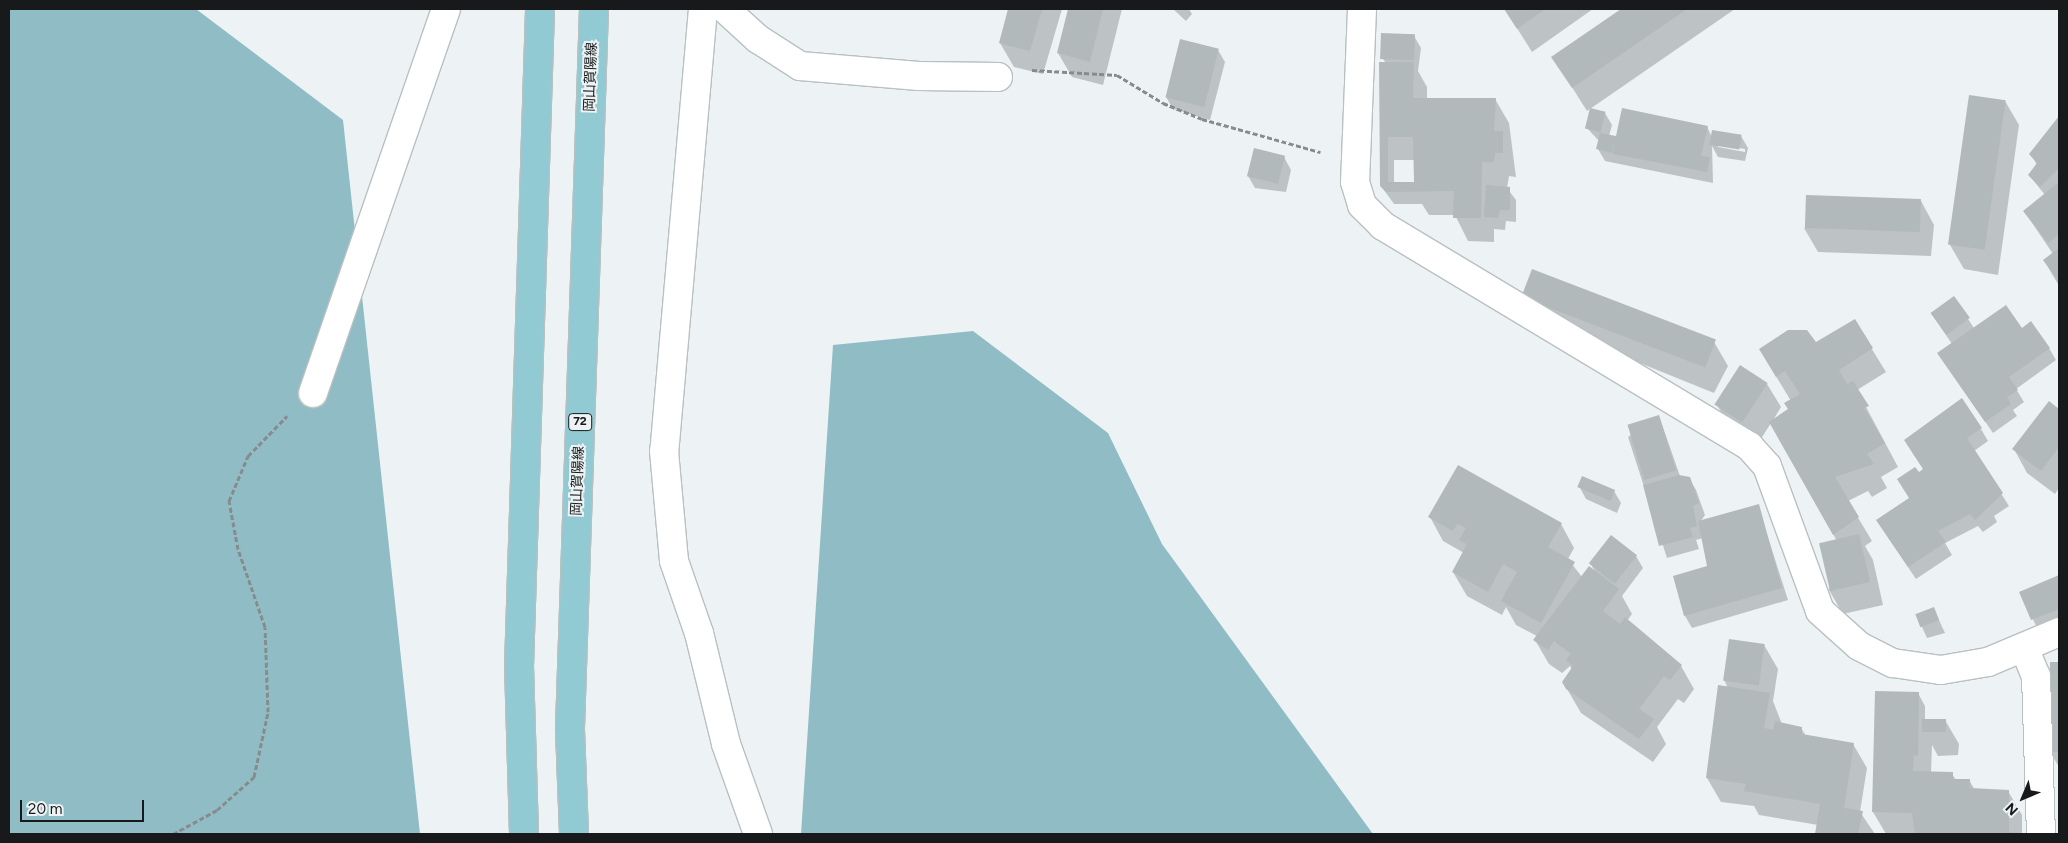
<!DOCTYPE html>
<html>
<head>
<meta charset="utf-8">
<style>
	body { margin:0 }
	#map { position:relative; width:2068px; height:843px; overflow:hidden; background:#edf3f5; font-family:Figtree,"Noto Sans JP",sans-serif }
	div>[style] { position:absolute }
	[style*='--x'] { left:calc(var(--x)*1px); top:calc(var(--y)*1px); width:calc(var(--w)*1px); rotate:calc(var(--a)*1deg) }
	.forest>* { inset:0; background:#90bdc5 }
	.shadow>* { inset:0; background:#0003 }
	.building>* { inset:0; background:#b2b9ba; transform-origin:0 0 }
	.path>* { height:3px; margin-top:-1.5px; transform-origin:0; background:repeating-linear-gradient(90deg,#878b8d 0 5px,transparent 0 7.5px) }
	.roads { filter:drop-shadow(1px 0 #b9c0c1) drop-shadow(-1px 0 #b9c0c1) drop-shadow(0 1px #b9c0c1) drop-shadow(0 -1px #b9c0c1) }
	.minor>* { height:28px; margin:-14px; padding:0 14px; transform-origin:14px; border-radius:14px; background:#fff }
	.major>* { height:28px; margin:-14px; padding:0 14px; transform-origin:14px; border-radius:14px; background:#91cad3 }
	span { translate:-50% -50%; white-space:nowrap; text-align:center; line-height:1.15; -webkit-text-stroke:4px #edf3f5; paint-order:stroke }
	.shield-label span { padding:1px 4px; background:#edf3f5; border:1px solid; border-radius:4px; -webkit-text-stroke-width:0 }
	.shield-label { font-size:12px; color:#17191a; font-weight:700 }
	.street-label { font-size:14px; color:#17191a }
	.frame { position:absolute; inset:0; border:10px solid #17191a; pointer-events:none }
	.north { position:absolute; left:1998px; top:773px; width:50px; height:50px; -webkit-text-stroke:4px #edf3f5; paint-order:stroke; rotate:225deg; font-size:14px; font-weight:700; line-height:20px; text-align:center; color:#17191a }
	.north::after { content:''; display:block; margin:auto; width:18px; height:22px; background:#17191a; clip-path:polygon(50% 0,100% 100%,50% 72%,0 100%) }
	.scale { position:absolute; left:20px; top:800px; width:124px; height:22px; box-sizing:border-box; border:2px solid #17191a; border-top:0; padding-left:6px; font-size:15px; line-height:18px; white-space:nowrap; color:#17191a; -webkit-text-stroke:4px #edf3f5; paint-order:stroke }
</style>
</head>
<body>
<div id="map">
	<div class="forest">
		<i style="clip-path:polygon(9px 9px,196px 9px,343px 120px,420px 834px,9px 834px)"></i>
		<i style="clip-path:polygon(973px 331px,1108px 433px,1162px 544px,1373px 834px,801px 834px,833px 345px)"></i>
	</div>
	<div class="shadow">
		<i style="clip-path:polygon(1010px 9px,1062px 9px,1043px 74px,1014px 67px,1000px 43px)"></i>
		<i style="clip-path:polygon(1069px 9px,1122px 9px,1103px 85px,1072px 77px,1058px 53px)"></i>
		<i style="clip-path:polygon(1173px 9px,1189px 9px,1192px 14px,1186px 21px)"></i>
		<i style="clip-path:polygon(1505px 9px,1593px 9px,1532px 52px)"></i>
		<i style="clip-path:polygon(1623px 9px,1735px 9px,1587px 111px,1553px 57px)"></i>
		<i style="clip-path:polygon(evenodd,1414px 36px,1421px 48px,1418px 71px,1427px 87px,1427px 99px,1495px 99px,1509px 123px,1516px 177px,1509px 176px,1507px 188px,1516px 200px,1516px 222px,1506px 221px,1505px 230px,1494px 229px,1494px 242px,1468px 241px,1455px 215px,1429px 215px,1422px 204px,1394px 204px,1381px 186px,1380px 63px,1386px 63px,1383px 59px,1414px 36px,1394px 160px,1415px 160px,1415px 187px,1394px 183px,1394px 160px)"></i>
		<i style="clip-path:polygon(1218px 50px,1225px 62px,1210px 120px,1173px 109px,1166px 97px)"></i>
		<i style="clip-path:polygon(2005px 101px,2019px 125px,1998px 275px,1964px 269px,1950px 245px)"></i>
		<i style="clip-path:polygon(evenodd,1605px 113px,1612px 125px,1609px 136px,1617px 138px,1707px 127px,1712px 137px,1741px 136px,1748px 148px,1745px 161px,1718px 157px,1712px 146px,1713px 183px,1605px 161px,1598px 149px,1599px 141px,1586px 127px,1605px 113px,1718px 145px,1745px 149px,1745px 152px,1718px 147px,1718px 145px)"></i>
		<i style="clip-path:polygon(2059px 118px,2059px 286px,2044px 260px,2053px 254px,2024px 211px,2045px 195px,2029px 175px,2037px 165px,2031px 154px)"></i>
		<i style="clip-path:polygon(1284px 157px,1291px 170px,1286px 192px,1255px 188px,1248px 176px)"></i>
		<i style="clip-path:polygon(1921px 201px,1934px 225px,1931px 256px,1818px 252px,1804px 228px)"></i>
		<i style="clip-path:polygon(1533px 271px,1714px 342px,1728px 366px,1714px 393px,1536px 321px)"></i>
		<i style="clip-path:polygon(1954px 298px,1974px 328px,2022px 330px,2049px 348px,2056px 360px,2016px 389px,2024px 402px,2013px 410px,2017px 416px,1993px 433px,1939px 354px,1952px 344px,1931px 313px)"></i>
		<i style="clip-path:polygon(1854px 320px,1886px 372px,1857px 390px,1898px 467px,1881px 477px,1887px 488px,1872px 497px,1868px 491px,1848px 501px,1872px 541px,1865px 546px,1873px 560px,1883px 605px,1843px 614px,1829px 590px,1837px 541px,1771px 423px,1757px 445px,1731px 429px,1717px 405px,1767px 384px,1781px 407px,1772px 422px,1789px 410px,1791px 401px,1774px 373px)"></i>
		<i style="clip-path:polygon(2049px 403px,2059px 410px,2059px 488px,2055px 494px,2027px 473px,2014px 449px)"></i>
		<i style="clip-path:polygon(1659px 416px,1680px 476px,1689px 478px,1696px 490px,1705px 515px,1700px 522px,1758px 506px,1788px 600px,1692px 628px,1685px 616px,1709px 567px,1703px 538px,1696px 540px,1699px 549px,1667px 558px,1628px 437px)"></i>
		<i style="clip-path:polygon(1981px 429px,1988px 441px,1974px 451px,2009px 506px,1994px 516px,1997px 522px,1983px 532px,1978px 526px,1945px 543px,1952px 555px,1916px 579px,1877px 521px,1910px 498px,1918px 474px,1924px 470px,1912px 452px)"></i>
		<i style="clip-path:polygon(1579px 486px,1614px 491px,1621px 503px,1617px 513px,1586px 499px)"></i>
		<i style="clip-path:polygon(1430px 517px,1561px 524px,1574px 548px,1568px 559px,1582px 577px,1596px 573px,1590px 563px,1636px 556px,1643px 568px,1622px 596px,1632px 614px,1627px 621px,1681px 666px,1694px 689px,1684px 703px,1678px 699px,1657px 727px,1666px 744px,1653px 762px,1581px 713px,1563px 682px,1572px 670px,1570px 666px,1562px 673px,1549px 664px,1535px 640px,1537px 636px,1516px 625px,1506px 607px,1502px 615px,1467px 596px,1453px 572px,1464px 553px,1443px 541px)"></i>
		<i style="clip-path:polygon(2059px 577px,2059px 624px,2039px 632px,2020px 592px)"></i>
		<i style="clip-path:polygon(1934px 609px,1945px 633px,1927px 638px,1916px 614px)"></i>
		<i style="clip-path:polygon(1764px 645px,1778px 669px,1773px 701px,1782px 724px,1801px 728px,1806px 736px,1853px 744px,1867px 768px,1860px 812px,1875px 834px,1816px 834px,1818px 825px,1759px 815px,1754px 806px,1721px 802px,1707px 778px,1728px 688px,1724px 680px)"></i>
		<i style="clip-path:polygon(2051px 663px,2059px 663px,2059px 767px,2050px 752px)"></i>
		<i style="clip-path:polygon(1918px 693px,1925px 706px,1925px 720px,1945px 720px,1959px 744px,1958px 755px,1938px 756px,1932px 745px,1931px 773px,1952px 774px,1956px 780px,1969px 780px,1975px 790px,2008px 791px,2022px 815px,2022px 833px,2028px 834px,1886px 834px,1873px 812px)"></i>
	</div>
	<div class="building">
		<i style="clip-path:polygon(1008px 9px,1042px 9px,1030px 51px,999px 43px)"></i>
		<i style="clip-path:polygon(1068px 9px,1103px 9px,1090px 62px,1057px 53px)"></i>
		<i style="clip-path:polygon(1504px 9px,1545px 9px,1517px 29px)"></i>
		<i style="clip-path:polygon(1621px 9px,1687px 9px,1572px 88px,1551px 57px)"></i>
		<i style="left:1381px;top:33px;width:34px;height:26px;rotate:2deg"></i>
		<i style="left:1180px;top:39px;width:40px;height:60px;rotate:14deg"></i>
		<i style="clip-path:polygon(evenodd,1379px 62px,1414px 62px,1413px 98px,1496px 98px,1494px 131px,1503px 131px,1503px 153px,1495px 153px,1494px 162px,1482px 162px,1481px 218px,1453px 218px,1454px 191px,1386px 192px,1380px 186px,1379px 62px,1388px 137px,1413px 137px,1414px 182px,1388px 182px,1388px 137px)"></i>
		<i style="left:1969px;top:95px;width:37px;height:151px;rotate:8deg"></i>
		<i style="left:1590px;top:108px;width:16px;height:21px;rotate:14deg"></i>
		<i style="clip-path:polygon(1622px 108px,1708px 126px,1701px 156px,1710px 157px,1707px 172px,1613px 154px,1615px 140px,1612px 153px,1596px 149px,1600px 133px,1616px 136px)"></i>
		<i style="clip-path:polygon(2059px 116px,2059px 168px,2040px 187px,2028px 175px,2037px 163px,2029px 154px)"></i>
		<i style="left:1712px;top:130px;width:30px;height:15px;rotate:9deg"></i>
		<i style="left:1254px;top:148px;width:32px;height:29px;rotate:14deg"></i>
		<i style="clip-path:polygon(2059px 182px,2059px 234px,2048px 243px,2023px 211px)"></i>
		<i style="clip-path:polygon(1486px 185px,1510px 187px,1510px 210px,1500px 210px,1498px 218px,1484px 217px)"></i>
		<i style="left:1806px;top:195px;width:115px;height:33px;rotate:2deg"></i>
		<i style="clip-path:polygon(2059px 248px,2059px 282px,2043px 260px)"></i>
		<i style="left:1532px;top:269px;width:197px;height:30px;rotate:21deg"></i>
		<i style="left:1954px;top:296px;width:27px;height:29px;rotate:54deg"></i>
		<i style="clip-path:polygon(2006px 305px,2022px 328px,2031px 321px,2050px 348px,2009px 377px,2018px 390px,2007px 397px,2011px 404px,1985px 422px,1937px 353px)"></i>
		<i style="clip-path:polygon(1855px 319px,1873px 348px,1839px 370px,1847px 384px,1853px 381px,1869px 406px,1864px 408px,1885px 443px,1867px 454px,1874px 464px,1835px 477px,1859px 517px,1833px 535px,1769px 422px,1788px 409px,1784px 403px,1800px 394px,1785px 371px,1776px 377px,1759px 349px,1788px 330px,1807px 330px,1816px 342px)"></i>
		<i style="left:1740px;top:365px;width:33px;height:47px;rotate:33deg"></i>
		<i style="clip-path:polygon(1962px 398px,1982px 428px,1967px 438px,2003px 493px,1975px 520px,1970px 514px,1938px 531px,1946px 542px,1908px 567px,1876px 520px,1909px 498px,1897px 479px,1915px 467px,1919px 472px,1923px 469px,1904px 440px)"></i>
		<i style="clip-path:polygon(2049px 401px,2059px 409px,2059px 447px,2041px 471px,2012px 449px)"></i>
		<i style="left:1659px;top:415px;width:58px;height:33px;rotate:73deg"></i>
		<i style="clip-path:polygon(1458px 465px,1562px 523px,1548px 547px,1575px 562px,1541px 623px,1501px 601px,1517px 572px,1503px 564px,1488px 592px,1452px 572px,1467px 544px,1459px 540px,1466px 528px,1457px 524px,1453px 531px,1428px 517px)"></i>
		<i style="clip-path:polygon(1679px 475px,1690px 477px,1699px 503px,1693px 506px,1697px 526px,1690px 528px,1693px 537px,1659px 546px,1643px 485px)"></i>
		<i style="left:1582px;top:476px;width:36px;height:12px;rotate:23deg"></i>
		<i style="clip-path:polygon(1759px 504px,1782px 588px,1684px 616px,1673px 576px,1707px 566px,1698px 521px)"></i>
		<i style="left:1859px;top:534px;width:49px;height:41px;rotate:77deg"></i>
		<i style="left:1611px;top:535px;width:33px;height:36px;rotate:38deg"></i>
		<i style="clip-path:polygon(1589px 566px,1619px 589px,1603px 611px,1620px 624px,1625px 617px,1682px 665px,1670px 680px,1664px 676px,1639px 709px,1654px 719px,1639px 739px,1566px 689px,1562px 682px,1573px 666px,1566px 660px,1571px 654px,1554px 641px,1548px 650px,1533px 640px)"></i>
		<i style="clip-path:polygon(2059px 575px,2059px 609px,2031px 620px,2019px 592px)"></i>
		<i style="left:1934px;top:607px;width:14px;height:20px;rotate:69deg"></i>
		<i style="left:1729px;top:639px;width:36px;height:42px;rotate:8deg"></i>
		<i style="left:2050px;top:662px;width:9px;height:90px"></i>
		<i style="clip-path:polygon(1718px 685px,1770px 693px,1764px 728px,1773px 730px,1775px 721px,1802px 727px,1802px 734px,1854px 743px,1844px 808px,1863px 811px,1858px 834px,1815px 834px,1820px 804px,1744px 791px,1746px 784px,1706px 778px)"></i>
		<i style="clip-path:polygon(1875px 691px,1919px 692px,1918px 756px,1914px 755px,1913px 771px,1953px 772px,1953px 779px,1970px 779px,1970px 788px,2009px 790px,2009px 832px,2028px 834px,1915px 834px,1912px 813px,1872px 812px)"></i>
		<i style="left:1922px;top:719px;width:24px;height:13px"></i>
	</div>
	<div class="path">
		<i style="--x:1032;--y:70;--w:85;--a:3.4"></i>
		<i style="--x:1117;--y:75;--w:54;--a:31.3"></i>
		<i style="--x:1163;--y:103;--w:42;--a:22.3"></i>
		<i style="--x:1202;--y:119;--w:123;--a:15.6"></i>
		<i style="--x:173;--y:834;--w:50;--a:-28.6"></i>
		<i style="--x:217;--y:810;--w:50;--a:-41.7"></i>
		<i style="--x:254;--y:777;--w:66;--a:-77.8"></i>
		<i style="--x:268;--y:712;--w:85;--a:-92"></i>
		<i style="--x:265;--y:627;--w:83;--a:-109.1"></i>
		<i style="--x:238;--y:549;--w:49;--a:-100.6"></i>
		<i style="--x:229;--y:501;--w:49;--a:-67.1"></i>
		<i style="--x:248;--y:456;--w:56;--a:-45.7"></i>
	</div>
	<div class="roads">
		<div class="minor">
			<i style="--x:703;--y:9;--w:444;--a:95"></i>
			<i style="--x:664;--y:451;--w:110;--a:84.8"></i>
			<i style="--x:674;--y:561;--w:76;--a:70.9"></i>
			<i style="--x:699;--y:633;--w:114;--a:76.3"></i>
			<i style="--x:726;--y:744;--w:96;--a:70.4"></i>
			<i style="--x:725;--y:9;--w:45;--a:42.3"></i>
			<i style="--x:758;--y:39;--w:50;--a:32.7"></i>
			<i style="--x:800;--y:66;--w:119;--a:4.8"></i>
			<i style="--x:919;--y:76;--w:79;--a:0.7"></i>
			<i style="--x:1362;--y:9;--w:173;--a:92.3"></i>
			<i style="--x:1355;--y:182;--w:24;--a:73"></i>
			<i style="--x:1362;--y:205;--w:30;--a:45"></i>
			<i style="--x:1383;--y:226;--w:427;--a:31"></i>
			<i style="--x:1749;--y:446;--w:27;--a:48"></i>
			<i style="--x:1767;--y:466;--w:154;--a:69.9"></i>
			<i style="--x:1820;--y:611;--w:52;--a:41.9"></i>
			<i style="--x:1859;--y:646;--w:38;--a:27"></i>
			<i style="--x:1893;--y:663;--w:49;--a:8.3"></i>
			<i style="--x:1941;--y:670;--w:48;--a:-9.7"></i>
			<i style="--x:1988;--y:662;--w:77;--a:-22.9"></i>
			<i style="--x:313;--y:393;--w:406;--a:-70.9"></i>
			<i style="--x:2024;--y:647;--w:31;--a:68"></i>
			<i style="--x:2036;--y:676;--w:158;--a:88.2"></i>
		</div>
		<div class="major">
			<i style="--x:524;--y:834;--w:167;--a:-91.7"></i>
			<i style="--x:519;--y:667;--w:658;--a:-88.17"></i>
			<i style="--x:574;--y:834;--w:106;--a:-92.2"></i>
			<i style="--x:570;--y:728;--w:719;--a:-88.09"></i>
		</div>
	</div>
	<div class="shield-label">
		<span style="left:580px;top:422px">72</span>
	</div>
	<div class="street-label">
		<span style="left:591px;top:77px;rotate:-88deg">岡山賀陽線</span>
		<span style="left:578px;top:481px;rotate:-88deg">岡山賀陽線</span>
	</div>
	<div class="frame"></div>
	<div class="north">N</div>
	<div class="scale">20 m</div>
</div>
</body>
</html>
